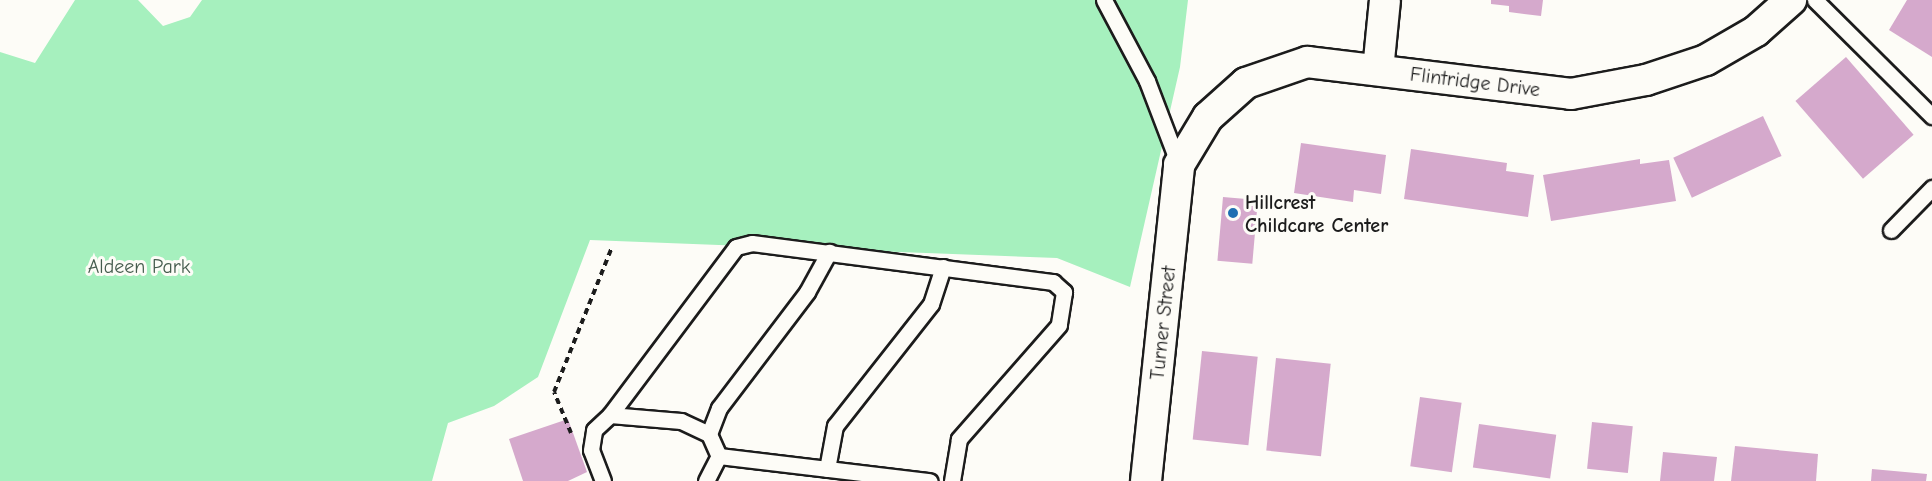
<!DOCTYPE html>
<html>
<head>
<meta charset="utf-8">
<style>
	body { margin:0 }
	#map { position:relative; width:1932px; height:481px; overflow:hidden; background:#fdfcf7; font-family:"Comic Neue",sans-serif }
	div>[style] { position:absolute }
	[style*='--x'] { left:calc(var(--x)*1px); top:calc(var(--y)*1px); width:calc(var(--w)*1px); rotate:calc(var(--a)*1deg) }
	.green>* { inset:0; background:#a6f0be }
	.building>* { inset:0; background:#d5a9cc; transform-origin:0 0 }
	.path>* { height:4px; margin-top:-2px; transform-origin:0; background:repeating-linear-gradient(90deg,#1c1c1c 0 6px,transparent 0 10.5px) }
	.roads { filter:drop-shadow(2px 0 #1c1c1c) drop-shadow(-2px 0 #1c1c1c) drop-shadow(0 2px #1c1c1c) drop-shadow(0 -2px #1c1c1c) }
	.lane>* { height:15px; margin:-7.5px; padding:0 7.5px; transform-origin:7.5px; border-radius:7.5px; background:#fdfcf7 }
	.street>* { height:30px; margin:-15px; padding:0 15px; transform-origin:15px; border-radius:15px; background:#fdfcf7 }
	.dots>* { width:16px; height:16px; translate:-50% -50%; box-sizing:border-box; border:3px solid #fdfcf7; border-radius:50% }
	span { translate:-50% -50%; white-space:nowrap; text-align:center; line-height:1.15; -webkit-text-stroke:6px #fdfcf7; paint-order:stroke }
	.street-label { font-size:20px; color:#1c1c1c }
	.poi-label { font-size:20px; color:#1c1c1c; font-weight:700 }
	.left { translate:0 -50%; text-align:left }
	.park-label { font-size:20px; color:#455c4d }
</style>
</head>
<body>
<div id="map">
	<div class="green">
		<i style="clip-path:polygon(75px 0,138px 0,163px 26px,190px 17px,202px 0,1188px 0,1180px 67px,1130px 287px,1057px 258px,590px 240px,538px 377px,494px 406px,448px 423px,432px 481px,0 481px,0 52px,35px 63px)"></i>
	</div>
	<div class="building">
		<i style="clip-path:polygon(1491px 0,1543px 0,1541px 16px,1509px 12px,1509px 6px,1491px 4px)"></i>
		<i style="clip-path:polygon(1907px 0,1932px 0,1932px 57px,1889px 30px)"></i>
		<i style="left:1846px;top:57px;width:103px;height:67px;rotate:49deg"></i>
		<i style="left:1763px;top:116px;width:44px;height:99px;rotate:65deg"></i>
		<i style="clip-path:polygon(1301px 143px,1386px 155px,1381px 194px,1354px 190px,1353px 202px,1294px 193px)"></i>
		<i style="clip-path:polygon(1411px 149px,1507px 163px,1506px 171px,1534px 175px,1528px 217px,1404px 199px)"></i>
		<i style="clip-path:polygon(1640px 159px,1640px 164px,1669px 160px,1676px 201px,1551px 221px,1543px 175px)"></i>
		<i style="left:1223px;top:197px;width:35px;height:64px;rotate:5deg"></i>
		<i style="left:1202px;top:351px;width:56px;height:89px;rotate:6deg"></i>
		<i style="left:1276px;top:358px;width:55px;height:93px;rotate:6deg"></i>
		<i style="left:1420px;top:397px;width:42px;height:70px;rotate:8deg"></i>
		<i style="clip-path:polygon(568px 419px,587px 472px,568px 481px,523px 481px,509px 439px)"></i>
		<i style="left:1592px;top:422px;width:41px;height:47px;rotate:6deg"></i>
		<i style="left:1479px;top:424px;width:78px;height:44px;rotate:8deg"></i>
		<i style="clip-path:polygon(1735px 446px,1818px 454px,1816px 481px,1731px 481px)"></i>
		<i style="clip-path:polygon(1663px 452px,1717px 457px,1714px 481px,1660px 481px)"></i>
		<i style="clip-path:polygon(1872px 469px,1927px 474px,1926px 481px,1871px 481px)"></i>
	</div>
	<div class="path">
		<i style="--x:571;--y:433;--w:44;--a:-112.5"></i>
		<i style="--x:554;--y:392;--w:156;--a:-68.2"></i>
	</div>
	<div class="roads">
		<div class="lane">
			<i style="--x:1104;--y:0;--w:92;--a:62"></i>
			<i style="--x:1147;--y:81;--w:90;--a:69.1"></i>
			<i style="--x:1815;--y:0;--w:165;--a:44.8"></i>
			<i style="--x:1891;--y:230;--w:59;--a:-45.7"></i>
			<i style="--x:610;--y:415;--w:210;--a:-53.1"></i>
			<i style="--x:736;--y:247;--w:16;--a:-14"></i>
			<i style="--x:752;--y:243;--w:304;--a:7.4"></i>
			<i style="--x:1053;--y:282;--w:15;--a:42"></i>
			<i style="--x:1064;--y:292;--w:33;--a:99"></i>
			<i style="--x:1059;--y:325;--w:152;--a:131.3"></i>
			<i style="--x:959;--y:439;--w:43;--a:99.5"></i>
			<i style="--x:709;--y:434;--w:28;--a:-69"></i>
			<i style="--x:719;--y:408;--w:146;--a:-52.8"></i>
			<i style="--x:807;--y:292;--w:46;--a:-61.2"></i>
			<i style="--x:719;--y:456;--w:212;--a:6.8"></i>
			<i style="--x:827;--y:469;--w:44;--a:-79.5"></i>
			<i style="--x:835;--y:426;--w:155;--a:-51.8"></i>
			<i style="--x:931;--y:304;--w:39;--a:-72"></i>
			<i style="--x:603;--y:481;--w:33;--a:-111"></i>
			<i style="--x:591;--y:450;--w:20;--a:-81"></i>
			<i style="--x:594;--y:430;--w:22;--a:-43"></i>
			<i style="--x:610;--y:415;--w:71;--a:4.8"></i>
			<i style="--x:681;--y:421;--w:31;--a:25"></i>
			<i style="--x:709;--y:434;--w:24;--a:66"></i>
			<i style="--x:706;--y:481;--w:28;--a:-63"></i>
		</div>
		<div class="street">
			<i style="--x:1378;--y:70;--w:70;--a:-84.3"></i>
			<i style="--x:1146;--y:481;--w:318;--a:-84"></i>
			<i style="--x:1179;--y:165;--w:56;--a:-58.9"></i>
			<i style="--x:1208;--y:117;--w:51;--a:-41.8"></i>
			<i style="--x:1246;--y:83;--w:65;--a:-19"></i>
			<i style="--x:1307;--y:62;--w:266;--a:6.9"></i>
			<i style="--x:1571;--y:94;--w:76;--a:-10.6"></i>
			<i style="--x:1646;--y:80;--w:63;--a:-18.4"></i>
			<i style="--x:1706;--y:60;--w:58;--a:-30.1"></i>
			<i style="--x:1756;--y:31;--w:47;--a:-41.5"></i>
		</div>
	</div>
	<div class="dots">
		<i style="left:1233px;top:213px;background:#1f6fb2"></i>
	</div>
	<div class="street-label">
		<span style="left:1475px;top:82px;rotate:7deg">Flintridge Drive</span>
		<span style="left:1163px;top:323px;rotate:-84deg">Turner Street</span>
	</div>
	<div class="poi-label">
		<span class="left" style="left:1245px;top:214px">Hillcrest<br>Childcare Center</span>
	</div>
	<div class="park-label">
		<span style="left:139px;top:266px">Aldeen Park</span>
	</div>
</div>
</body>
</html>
